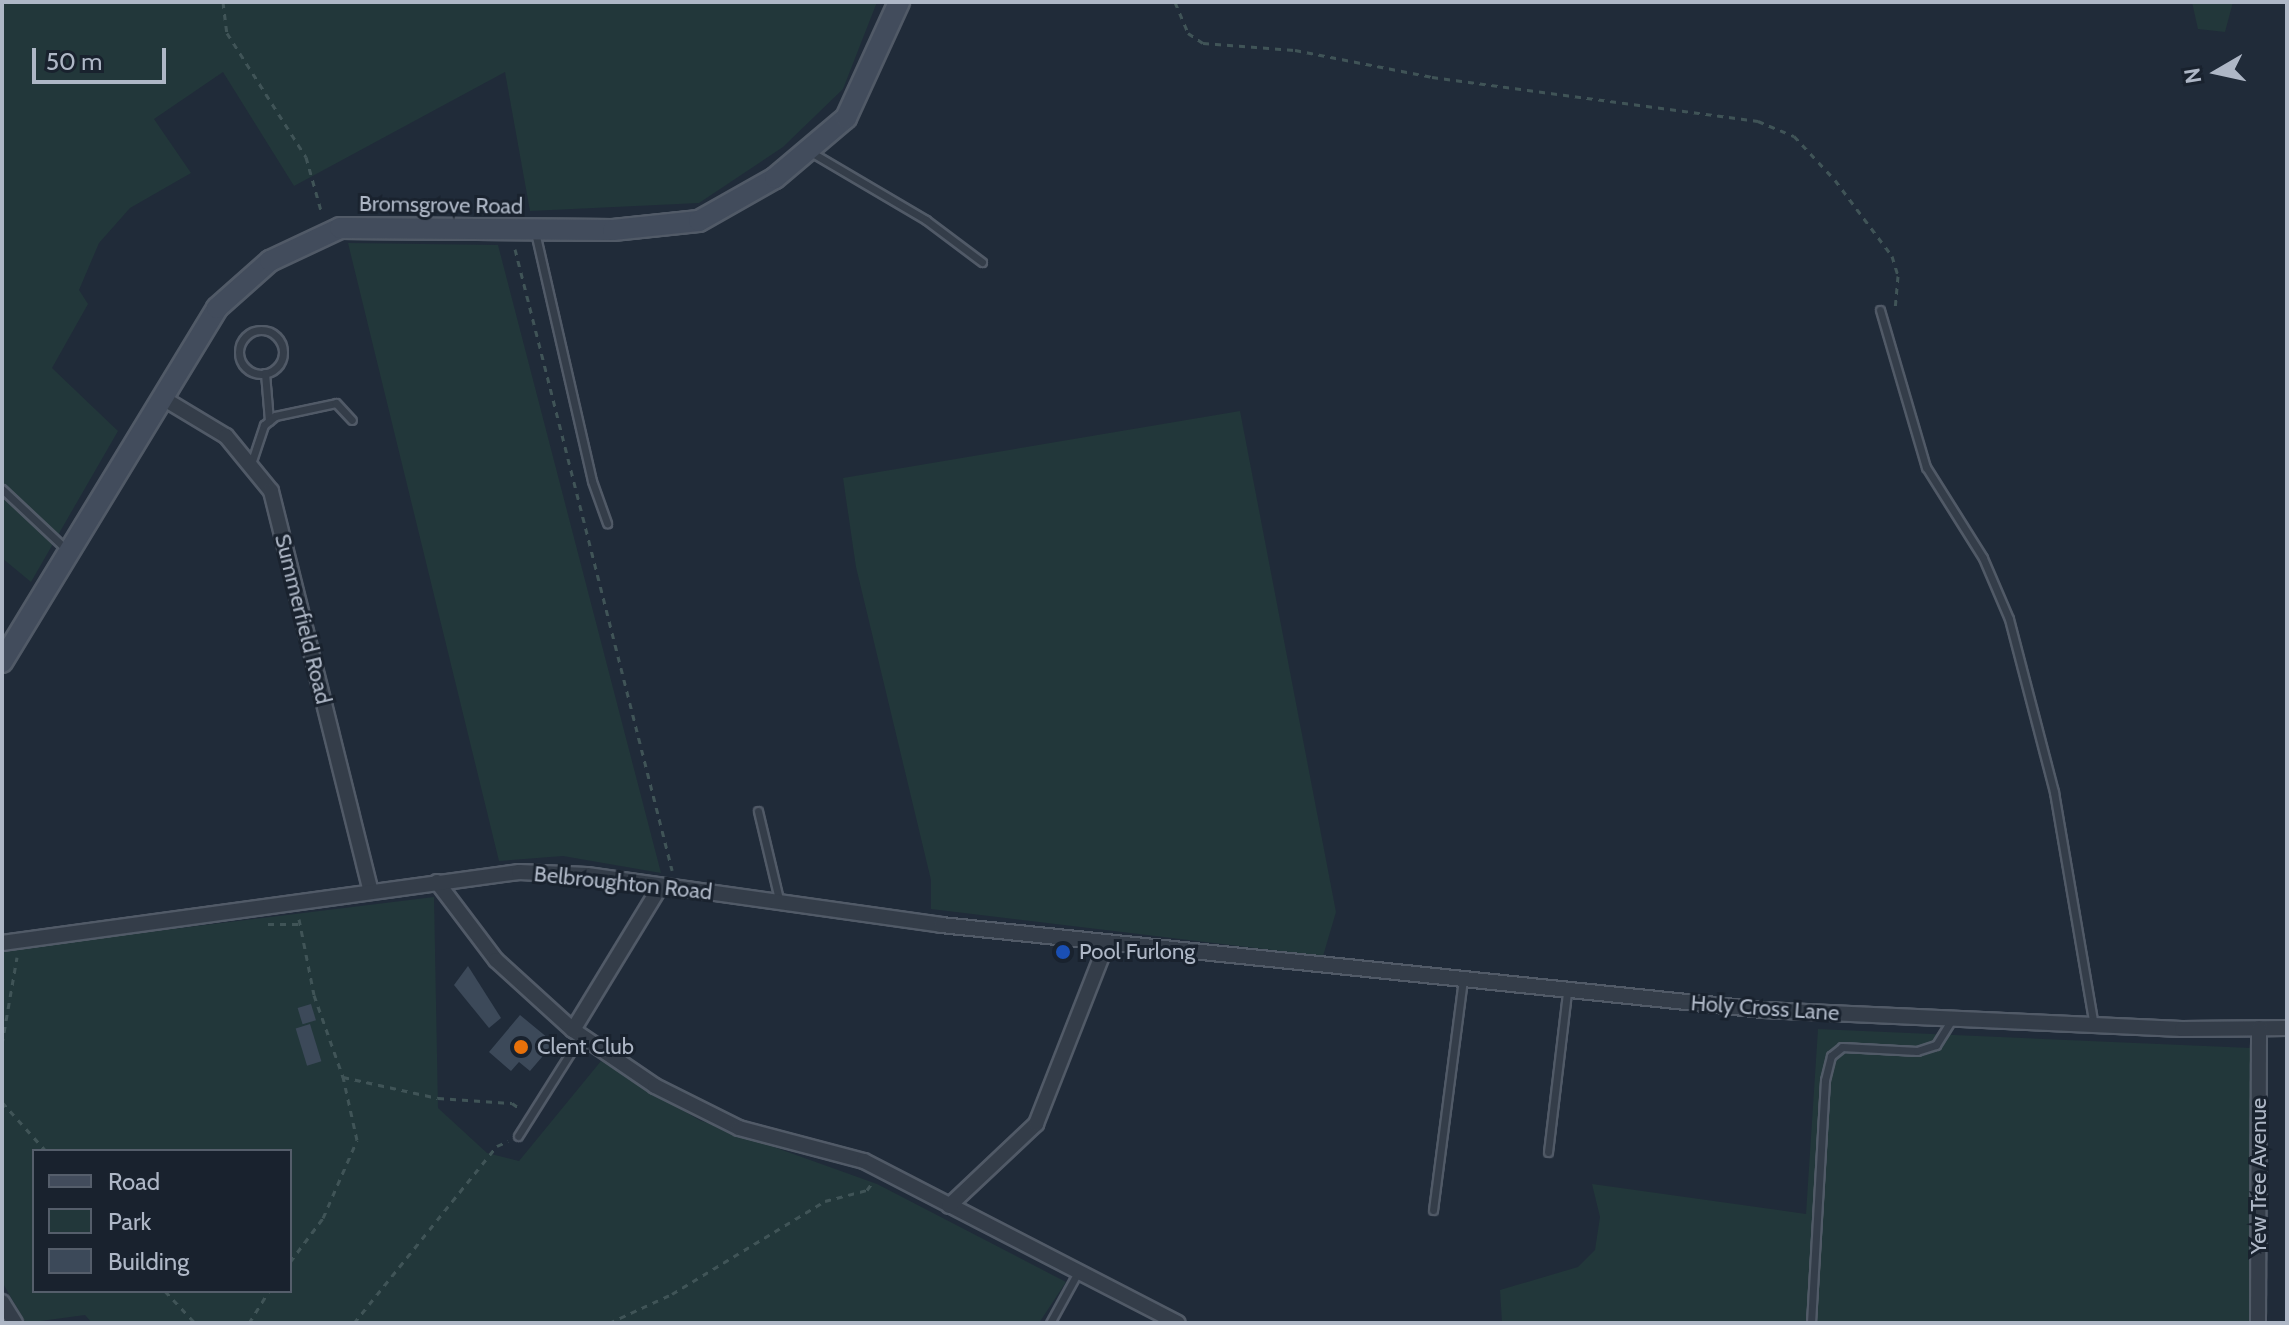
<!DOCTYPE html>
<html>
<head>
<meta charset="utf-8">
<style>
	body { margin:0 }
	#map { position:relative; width:2289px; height:1325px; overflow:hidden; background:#202b39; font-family:Cabin,sans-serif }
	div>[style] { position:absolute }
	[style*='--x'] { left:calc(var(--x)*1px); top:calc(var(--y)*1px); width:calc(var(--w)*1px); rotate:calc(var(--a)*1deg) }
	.green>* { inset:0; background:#22373a }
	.building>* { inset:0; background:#3c4959; transform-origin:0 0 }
	.path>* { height:3px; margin-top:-1.5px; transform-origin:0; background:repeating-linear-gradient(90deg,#405457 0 6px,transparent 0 12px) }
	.roads { filter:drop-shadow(2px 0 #515a67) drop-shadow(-2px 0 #515a67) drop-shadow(0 2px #515a67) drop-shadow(0 -2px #515a67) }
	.lane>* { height:7px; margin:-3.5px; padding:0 3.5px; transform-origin:3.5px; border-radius:3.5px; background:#343d49 }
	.lane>.ring { margin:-3.5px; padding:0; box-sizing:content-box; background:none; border:7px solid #343d49; border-radius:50% }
	.street>* { height:14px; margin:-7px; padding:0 7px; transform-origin:7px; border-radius:7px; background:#343d49 }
	.secondary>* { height:20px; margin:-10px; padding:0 10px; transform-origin:10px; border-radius:10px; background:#424c5c }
	.dots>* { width:22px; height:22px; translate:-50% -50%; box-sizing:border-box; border:4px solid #19222e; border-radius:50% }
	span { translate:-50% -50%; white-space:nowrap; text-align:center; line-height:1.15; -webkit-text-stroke:6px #19222e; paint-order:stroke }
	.street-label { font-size:22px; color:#aeb7c6 }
	.poi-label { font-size:22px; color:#aeb7c6 }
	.left { translate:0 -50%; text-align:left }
	.frame { position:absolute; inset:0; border:4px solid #aeb7c6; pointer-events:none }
	.legend { position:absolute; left:32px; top:1149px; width:260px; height:144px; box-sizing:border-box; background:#19222e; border:2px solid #555e6b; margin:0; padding:10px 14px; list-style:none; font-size:24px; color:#aeb7c6 }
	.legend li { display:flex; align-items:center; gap:16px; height:40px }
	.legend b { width:40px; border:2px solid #555e6b }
	.north { position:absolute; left:2177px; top:32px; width:80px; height:80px; -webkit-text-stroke:6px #19222e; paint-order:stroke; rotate:261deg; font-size:22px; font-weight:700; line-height:32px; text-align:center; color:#aeb7c6 }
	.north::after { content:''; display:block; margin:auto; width:28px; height:36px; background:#aeb7c6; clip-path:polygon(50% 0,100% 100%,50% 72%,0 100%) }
	.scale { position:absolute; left:32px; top:48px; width:134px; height:36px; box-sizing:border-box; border:4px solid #aeb7c6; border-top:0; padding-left:10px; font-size:24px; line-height:28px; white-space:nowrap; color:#aeb7c6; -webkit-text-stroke:6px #19222e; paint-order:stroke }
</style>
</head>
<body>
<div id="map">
	<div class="green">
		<i style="clip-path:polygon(2px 2px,877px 2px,843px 89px,783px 147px,699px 203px,530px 211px,505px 72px,294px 186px,223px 72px,154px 119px,191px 173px,130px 208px,99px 243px,79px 290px,88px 304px,52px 368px,118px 431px,31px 582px,2px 558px)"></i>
		<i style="clip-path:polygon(2192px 2px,2233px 2px,2225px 32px,2198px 29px)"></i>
		<i style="clip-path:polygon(348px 243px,498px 245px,661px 873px,563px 856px,499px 861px)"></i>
		<i style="clip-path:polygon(1240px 411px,1336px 912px,1323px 956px,931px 909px,931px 880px,856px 567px,843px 478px)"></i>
		<i style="clip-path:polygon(evenodd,434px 897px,438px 1108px,487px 1153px,519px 1161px,601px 1061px,699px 1120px,877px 1184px,1066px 1282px,1039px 1323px,92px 1323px,85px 1315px,26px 1323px,2px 1282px,2px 950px,434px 897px,34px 1151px,290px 1151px,290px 1291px,34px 1291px,34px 1151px)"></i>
		<i style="clip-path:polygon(1818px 1029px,2251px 1048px,2251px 1323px,1502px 1323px,1500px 1290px,1578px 1267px,1595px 1250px,1600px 1217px,1592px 1184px,1806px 1214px)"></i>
	</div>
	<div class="building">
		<i style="clip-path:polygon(468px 966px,501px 1018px,489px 1028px,454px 985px)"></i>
		<i style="left:311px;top:1004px;width:17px;height:14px;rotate:73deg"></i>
		<i style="clip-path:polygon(520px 1015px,554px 1043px,530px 1071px,519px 1062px,511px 1071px,489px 1052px)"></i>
		<i style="left:310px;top:1024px;width:39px;height:15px;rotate:73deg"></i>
	</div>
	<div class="path">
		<i style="--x:223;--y:2;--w:31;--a:83"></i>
		<i style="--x:227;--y:33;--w:147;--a:57.5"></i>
		<i style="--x:306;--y:157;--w:59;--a:74.3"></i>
		<i style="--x:1175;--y:2;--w:34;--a:67"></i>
		<i style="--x:1188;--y:33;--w:18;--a:34"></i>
		<i style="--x:1203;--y:43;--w:92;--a:4.4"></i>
		<i style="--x:1295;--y:50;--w:140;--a:11.1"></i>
		<i style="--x:1432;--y:77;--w:329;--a:7.7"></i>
		<i style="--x:1758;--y:121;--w:39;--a:23"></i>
		<i style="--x:1794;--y:136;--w:60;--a:47"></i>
		<i style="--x:1835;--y:180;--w:95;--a:53.1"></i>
		<i style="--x:1892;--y:256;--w:21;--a:73"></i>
		<i style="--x:1898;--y:276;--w:35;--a:95"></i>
		<i style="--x:515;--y:249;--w:641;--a:75.81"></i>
		<i style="--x:299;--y:919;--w:77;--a:78.8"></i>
		<i style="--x:314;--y:995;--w:87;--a:70.5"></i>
		<i style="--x:343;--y:1077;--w:97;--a:12.5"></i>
		<i style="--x:438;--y:1098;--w:74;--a:3.9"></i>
		<i style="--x:512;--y:1103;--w:9;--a:36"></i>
		<i style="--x:268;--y:924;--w:32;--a:0"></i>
		<i style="--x:2;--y:1044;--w:88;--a:-80.2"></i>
		<i style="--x:2;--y:1102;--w:66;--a:48.1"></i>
		<i style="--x:290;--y:1262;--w:55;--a:-53.1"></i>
		<i style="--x:323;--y:1218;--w:85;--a:-66.4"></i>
		<i style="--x:357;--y:1140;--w:65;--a:-102.5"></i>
		<i style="--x:165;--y:1291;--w:44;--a:46.8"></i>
		<i style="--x:249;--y:1323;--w:38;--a:-58"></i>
		<i style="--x:354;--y:1323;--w:228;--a:-51.1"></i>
		<i style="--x:497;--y:1146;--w:12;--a:-24"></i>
		<i style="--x:609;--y:1323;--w:69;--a:-24.7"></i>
		<i style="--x:672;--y:1294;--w:179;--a:-31.3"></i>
		<i style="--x:825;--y:1201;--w:43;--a:-14.7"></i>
		<i style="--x:867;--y:1190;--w:9;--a:-54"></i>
	</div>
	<div class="roads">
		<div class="lane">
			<i style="--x:809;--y:151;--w:136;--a:30.5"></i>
			<i style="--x:926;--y:220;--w:70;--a:36.9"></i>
			<i style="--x:535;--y:232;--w:255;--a:77.1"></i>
			<i style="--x:592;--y:481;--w:45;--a:70.3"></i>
			<i style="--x:1880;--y:310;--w:164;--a:73.7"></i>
			<i style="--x:1926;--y:467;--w:107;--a:57.9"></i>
			<i style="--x:1983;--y:558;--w:66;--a:66.9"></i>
			<i style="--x:2009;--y:619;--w:179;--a:75.4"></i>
			<i style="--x:2054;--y:792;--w:236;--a:80.3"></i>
			<i class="ring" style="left:239px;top:330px;width:37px;height:37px"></i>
			<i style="--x:265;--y:373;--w:48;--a:85.2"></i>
			<i style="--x:251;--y:464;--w:41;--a:-71.6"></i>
			<i style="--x:264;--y:425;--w:14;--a:-39"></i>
			<i style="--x:275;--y:416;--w:62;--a:-12"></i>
			<i style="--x:336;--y:403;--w:23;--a:47"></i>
			<i style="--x:2;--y:489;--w:88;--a:43.2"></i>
			<i style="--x:758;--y:811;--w:95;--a:76.6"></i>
			<i style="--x:518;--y:1136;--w:118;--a:-57.8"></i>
			<i style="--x:1548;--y:1152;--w:161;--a:-83.2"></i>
			<i style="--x:1433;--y:1210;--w:232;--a:-82.6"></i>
			<i style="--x:1050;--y:1323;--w:58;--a:-61.2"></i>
			<i style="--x:1811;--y:1323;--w:243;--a:-86.7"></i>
			<i style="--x:1825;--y:1080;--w:25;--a:-76"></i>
			<i style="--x:1831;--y:1056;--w:14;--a:-39"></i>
			<i style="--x:1842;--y:1047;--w:75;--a:3.1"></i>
			<i style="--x:1917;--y:1051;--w:20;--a:-18"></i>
			<i style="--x:1936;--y:1045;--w:31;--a:-58"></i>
		</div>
		<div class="street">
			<i style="--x:161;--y:397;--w:76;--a:31"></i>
			<i style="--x:226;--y:436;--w:71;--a:50.7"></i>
			<i style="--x:271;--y:491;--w:410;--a:76"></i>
			<i style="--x:437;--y:882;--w:98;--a:52.9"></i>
			<i style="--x:496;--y:960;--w:104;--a:42.3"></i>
			<i style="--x:573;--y:1030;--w:99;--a:34.3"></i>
			<i style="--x:655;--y:1086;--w:94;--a:26.6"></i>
			<i style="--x:739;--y:1128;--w:129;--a:14.8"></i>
			<i style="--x:864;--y:1161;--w:353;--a:27.3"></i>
			<i style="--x:2;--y:943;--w:522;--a:-7.82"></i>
			<i style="--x:519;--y:872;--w:68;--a:2.5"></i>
			<i style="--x:587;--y:875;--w:358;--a:8"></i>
			<i style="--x:941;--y:925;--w:826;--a:5.9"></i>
			<i style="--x:1763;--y:1010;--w:419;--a:2.6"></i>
			<i style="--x:2182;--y:1029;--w:105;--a:-0.5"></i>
			<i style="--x:573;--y:1030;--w:167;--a:-58.7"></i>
			<i style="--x:949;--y:1206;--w:120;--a:-43.3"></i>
			<i style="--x:1036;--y:1124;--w:194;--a:-68.6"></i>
			<i style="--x:2;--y:1302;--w:25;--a:58"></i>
			<i style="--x:2258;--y:1323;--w:295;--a:-89.8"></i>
		</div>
		<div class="secondary">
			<i style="--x:2;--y:662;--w:414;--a:-58.7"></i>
			<i style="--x:217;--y:308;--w:71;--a:-41.6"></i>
			<i style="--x:270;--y:261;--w:77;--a:-25.2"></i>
			<i style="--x:340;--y:228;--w:273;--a:0.4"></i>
			<i style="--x:613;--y:230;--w:86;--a:-6"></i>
			<i style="--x:699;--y:221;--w:87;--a:-29.5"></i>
			<i style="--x:775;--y:178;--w:93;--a:-40.2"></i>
			<i style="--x:846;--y:118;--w:128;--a:-65.4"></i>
		</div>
	</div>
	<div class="dots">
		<i style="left:1063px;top:952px;background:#1a4fb4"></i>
		<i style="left:521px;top:1047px;background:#e8710a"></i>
	</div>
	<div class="street-label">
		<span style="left:441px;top:205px;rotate:1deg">Bromsgrove Road</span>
		<span style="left:303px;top:619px;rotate:76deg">Summerfield Road</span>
		<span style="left:623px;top:883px;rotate:6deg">Belbroughton Road</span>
		<span style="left:1765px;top:1008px;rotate:4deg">Holy Cross Lane</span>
		<span style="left:2259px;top:1176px;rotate:-90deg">Yew Tree Avenue</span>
	</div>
	<div class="poi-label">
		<span class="left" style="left:1079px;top:952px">Pool Furlong</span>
		<span class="left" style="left:537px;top:1047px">Clent Club</span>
	</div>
	<div class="frame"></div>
	<ul class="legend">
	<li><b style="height:10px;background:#424c5c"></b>Road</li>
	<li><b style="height:22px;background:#22373a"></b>Park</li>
	<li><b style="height:22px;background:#3c4959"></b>Building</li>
	</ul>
	<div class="north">N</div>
	<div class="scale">50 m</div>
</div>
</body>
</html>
